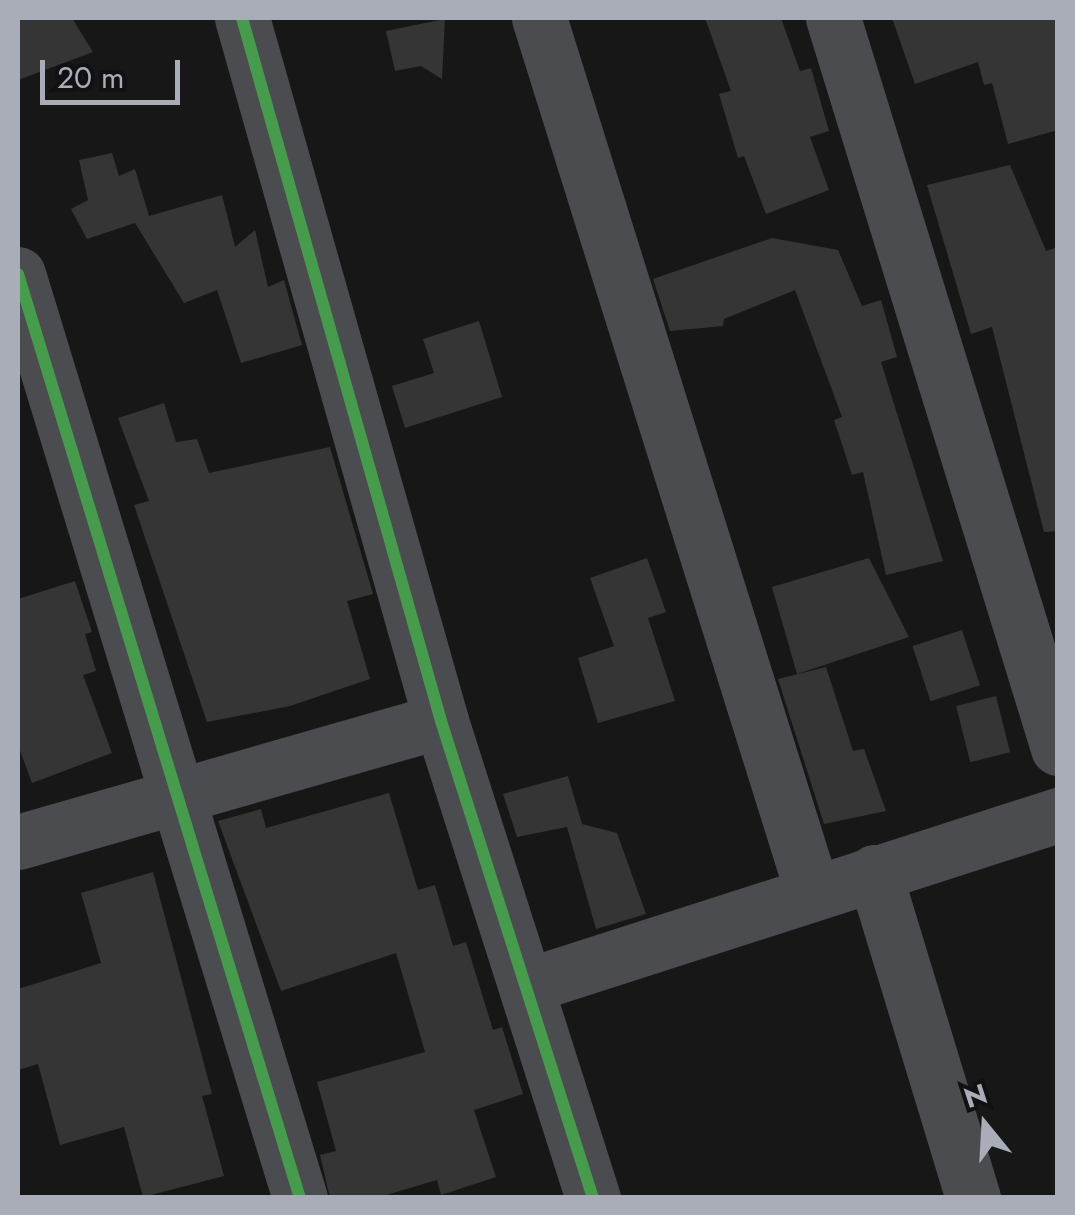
<!DOCTYPE html>
<html>
<head>
<meta charset="utf-8">
<style>
	body { margin:0 }
	#map { position:relative; width:1075px; height:1215px; overflow:hidden; background:#171717; font-family:Jost,sans-serif }
	div>[style] { position:absolute }
	[style*='--x'] { left:calc(var(--x)*1px); top:calc(var(--y)*1px); width:calc(var(--w)*1px); rotate:calc(var(--a)*1deg) }
	.building>* { inset:0; background:#353536; transform-origin:0 0 }
	.street>* { height:55px; margin:-27.5px; padding:0 27.5px; transform-origin:27.5px; border-radius:27.5px; background:#4b4c50 }
	.cycleway>* { height:12px; margin:-6px; padding:0 6px; transform-origin:6px; border-radius:6px; background:#469c4c }
	span { translate:-50% -50%; white-space:nowrap; text-align:center; line-height:1.15; -webkit-text-stroke:10px #111113; paint-order:stroke }
	.frame { position:absolute; inset:0; border:20px solid #a8adb8; pointer-events:none }
	.north { position:absolute; left:935px; top:1075px; width:100px; height:100px; -webkit-text-stroke:8px #111113; paint-order:stroke; rotate:342deg; font-size:28px; font-weight:700; line-height:40px; text-align:center; color:#a8adb8 }
	.north::after { content:''; display:block; margin:auto; width:35px; height:45px; background:#a8adb8; clip-path:polygon(50% 0,100% 100%,50% 72%,0 100%) }
	.scale { position:absolute; left:40px; top:60px; width:140px; height:45px; box-sizing:border-box; border:5px solid #a8adb8; border-top:0; padding-left:12px; font-size:30px; line-height:35px; white-space:nowrap; color:#a8adb8; -webkit-text-stroke:8px #111113; paint-order:stroke }
</style>
</head>
<body>
<div id="map">
	<div class="building">
		<i style="clip-path:polygon(18px 18px,72px 18px,93px 52px,18px 80px)"></i>
		<i style="clip-path:polygon(705px 18px,781px 18px,800px 71px,811px 68px,829px 131px,810px 137px,829px 190px,766px 214px,744px 156px,738px 158px,719px 94px,731px 91px)"></i>
		<i style="clip-path:polygon(892px 18px,1058px 18px,1058px 130px,1008px 144px,992px 83px,984px 85px,978px 62px,915px 84px)"></i>
		<i style="clip-path:polygon(445px 19px,442px 79px,421px 66px,395px 71px,386px 31px)"></i>
		<i style="clip-path:polygon(112px 153px,119px 176px,135px 169px,149px 216px,222px 195px,235px 247px,255px 230px,268px 287px,284px 280px,302px 345px,241px 363px,217px 290px,184px 303px,135px 223px,87px 239px,71px 209px,88px 200px,79px 160px)"></i>
		<i style="clip-path:polygon(1010px 165px,1046px 251px,1058px 247px,1058px 531px,1044px 532px,992px 327px,971px 334px,927px 185px)"></i>
		<i style="clip-path:polygon(772px 238px,838px 250px,862px 306px,881px 300px,897px 357px,881px 362px,943px 561px,886px 575px,863px 472px,852px 475px,834px 420px,842px 417px,795px 290px,724px 319px,723px 326px,670px 331px,653px 279px)"></i>
		<i style="clip-path:polygon(479px 321px,502px 397px,405px 428px,392px 386px,434px 373px,423px 339px)"></i>
		<i style="clip-path:polygon(164px 403px,176px 442px,197px 439px,209px 473px,330px 447px,373px 594px,347px 601px,370px 679px,290px 706px,207px 722px,134px 505px,149px 501px,118px 418px)"></i>
		<i style="clip-path:polygon(647px 558px,666px 612px,648px 618px,675px 701px,598px 723px,578px 658px,614px 646px,590px 578px)"></i>
		<i style="clip-path:polygon(869px 558px,909px 637px,797px 674px,772px 587px)"></i>
		<i style="clip-path:polygon(75px 581px,92px 632px,85px 634px,96px 671px,83px 675px,112px 753px,32px 783px,18px 745px,18px 599px)"></i>
		<i style="left:962px;top:630px;width:58px;height:52px;rotate:72deg"></i>
		<i style="clip-path:polygon(826px 667px,853px 751px,864px 749px,886px 811px,824px 824px,778px 679px)"></i>
		<i style="left:996px;top:696px;width:58px;height:41px;rotate:76deg"></i>
		<i style="clip-path:polygon(568px 776px,582px 824px,617px 833px,646px 914px,596px 929px,567px 827px,517px 837px,503px 794px)"></i>
		<i style="clip-path:polygon(389px 793px,418px 890px,435px 885px,453px 946px,466px 942px,493px 1030px,502px 1027px,523px 1094px,474px 1110px,496px 1177px,441px 1195px,437px 1180px,376px 1198px,330px 1198px,320px 1155px,336px 1151px,317px 1082px,425px 1052px,396px 953px,281px 991px,218px 821px,261px 809px,266px 828px)"></i>
		<i style="clip-path:polygon(153px 872px,212px 1094px,202px 1096px,224px 1176px,143px 1197px,124px 1127px,60px 1145px,38px 1064px,18px 1070px,18px 989px,101px 963px,81px 893px)"></i>
	</div>
	<div class="street">
		<i style="--x:242;--y:18;--w:731;--a:74.19"></i>
		<i style="--x:441;--y:721;--w:501;--a:72.33"></i>
		<i style="--x:539;--y:18;--w:915;--a:72.63"></i>
		<i style="--x:833;--y:18;--w:764;--a:72.87"></i>
		<i style="--x:18;--y:274;--w:966;--a:73.03"></i>
		<i style="--x:18;--y:842;--w:440;--a:-16"></i>
		<i style="--x:874;--y:872;--w:341;--a:73.1"></i>
		<i style="--x:529;--y:985;--w:556;--a:-17.82"></i>
	</div>
	<div class="cycleway">
		<i style="--x:242;--y:18;--w:731;--a:74.19"></i>
		<i style="--x:441;--y:721;--w:501;--a:72.33"></i>
		<i style="--x:18;--y:274;--w:966;--a:73.03"></i>
	</div>
	<div class="frame"></div>
	<div class="north">N</div>
	<div class="scale">20 m</div>
</div>
</body>
</html>
